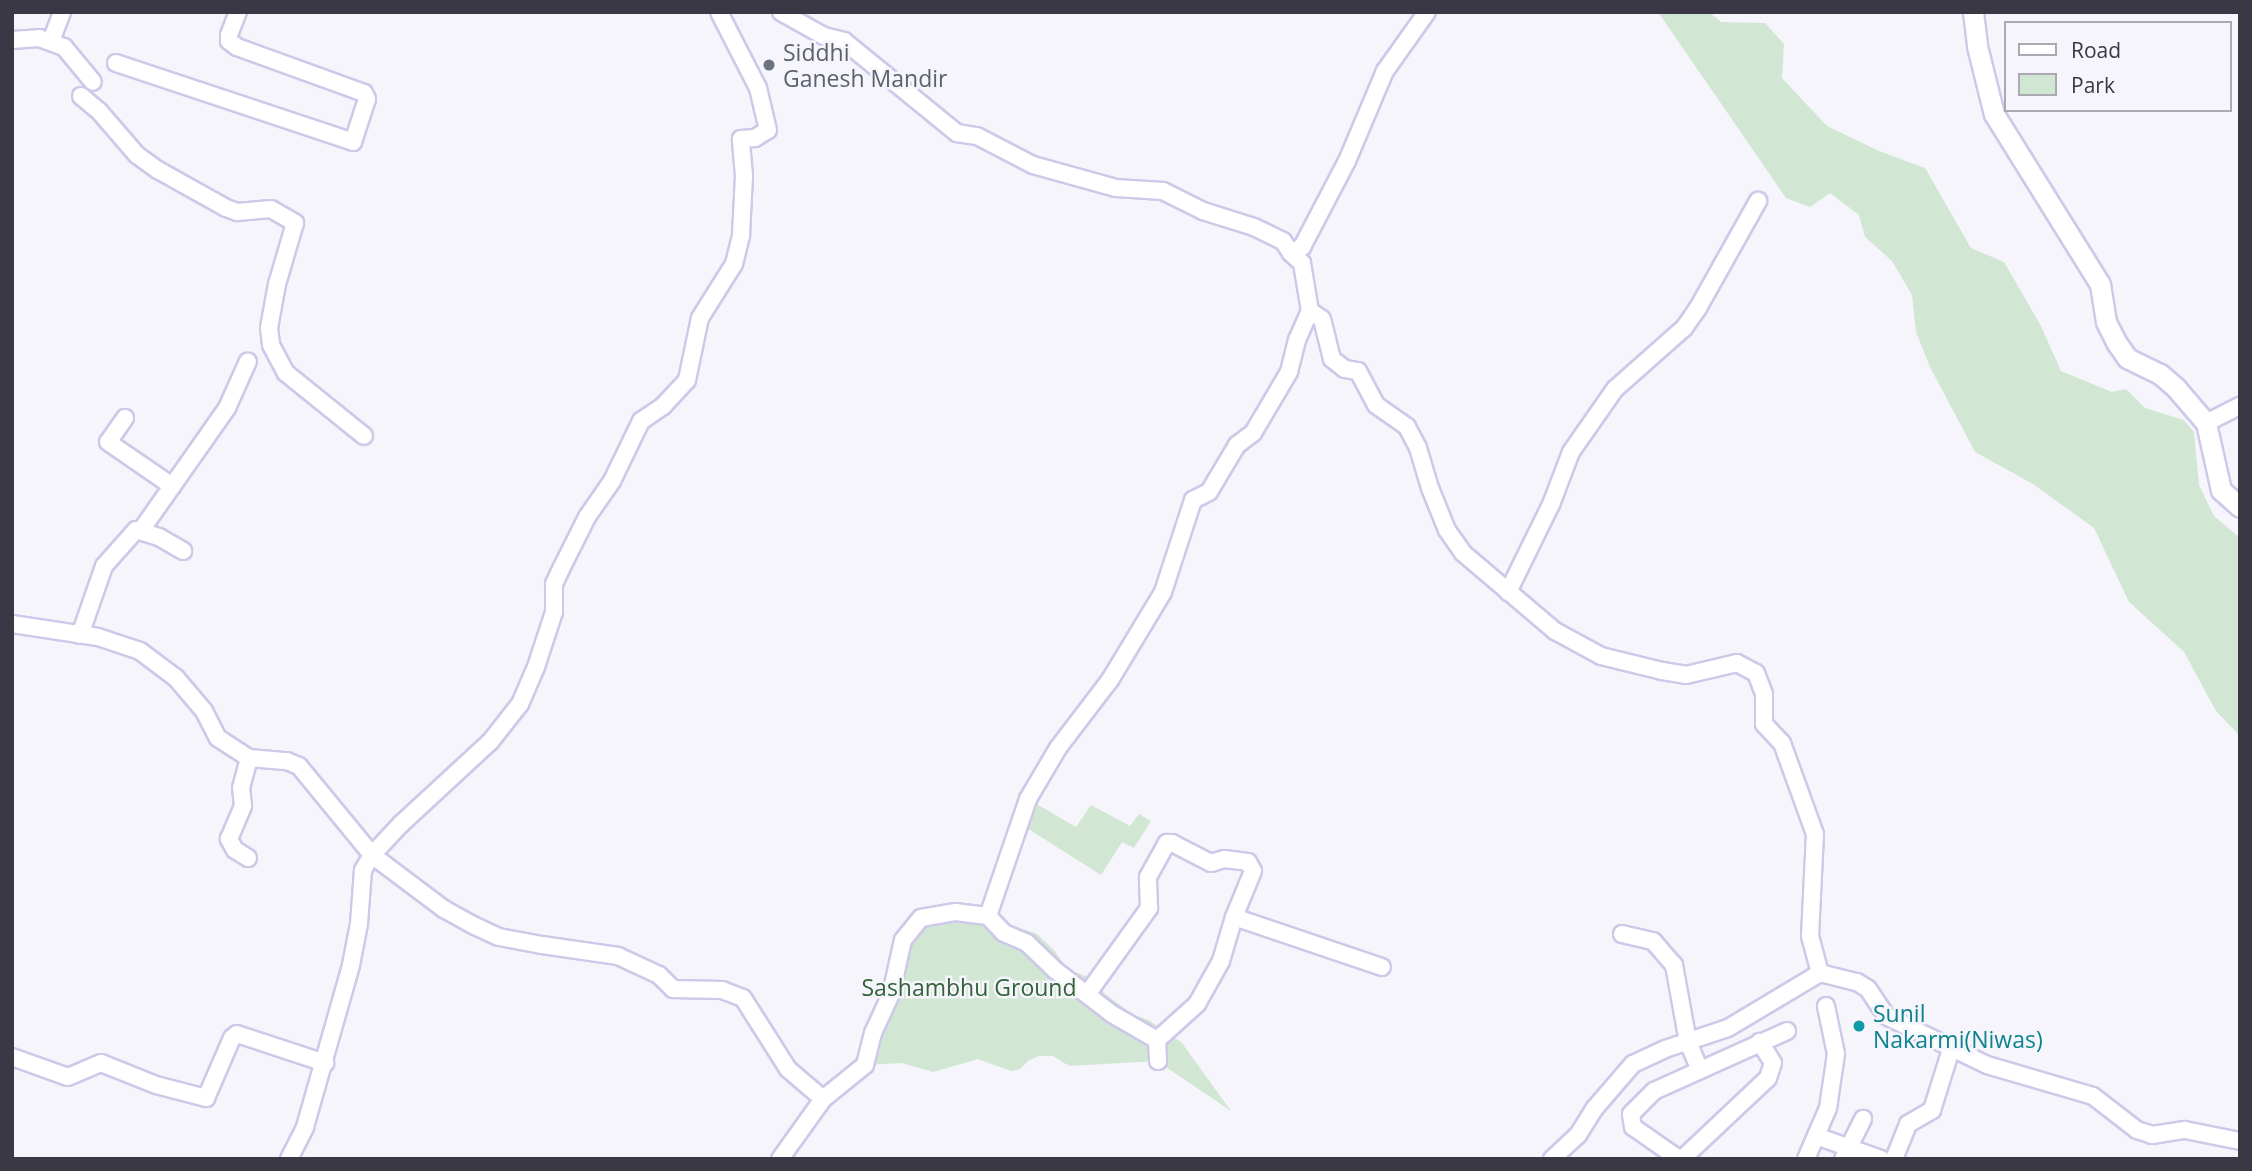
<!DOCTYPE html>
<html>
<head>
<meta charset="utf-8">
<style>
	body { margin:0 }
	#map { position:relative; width:2252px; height:1171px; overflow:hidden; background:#f6f5fb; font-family:"Open Sans",sans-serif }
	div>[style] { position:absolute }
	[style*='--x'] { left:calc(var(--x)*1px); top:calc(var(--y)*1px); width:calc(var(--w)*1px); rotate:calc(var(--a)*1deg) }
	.green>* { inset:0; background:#d1e7d3 }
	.roads { filter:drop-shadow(2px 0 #cdc9e8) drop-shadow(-2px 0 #cdc9e8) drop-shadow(0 2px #cdc9e8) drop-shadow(0 -2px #cdc9e8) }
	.minor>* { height:16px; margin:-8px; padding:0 8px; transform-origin:8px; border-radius:8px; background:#fff }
	.major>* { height:19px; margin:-9.5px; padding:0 9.5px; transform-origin:9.5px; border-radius:9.5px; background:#fff }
	.dots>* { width:19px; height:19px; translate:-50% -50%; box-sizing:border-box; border:4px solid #f6f5fb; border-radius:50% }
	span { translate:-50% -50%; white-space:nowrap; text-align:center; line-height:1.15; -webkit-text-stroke:5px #f6f5fb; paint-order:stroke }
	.worship-label { font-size:23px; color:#5b616d }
	.left { translate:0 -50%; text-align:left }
	.park-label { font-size:23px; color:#33623b }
	.culture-label { font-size:23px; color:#0d838f }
	.frame { position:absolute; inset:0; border:14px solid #3a3844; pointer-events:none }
	.legend { position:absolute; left:2004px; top:21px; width:228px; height:91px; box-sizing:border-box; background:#f6f5fb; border:2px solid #aba9b2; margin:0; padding:9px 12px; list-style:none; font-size:21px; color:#3a3844 }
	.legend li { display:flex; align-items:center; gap:14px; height:35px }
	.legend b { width:35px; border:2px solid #aba9b2 }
</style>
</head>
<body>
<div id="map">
	<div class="green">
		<i style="clip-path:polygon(1658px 12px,1709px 12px,1721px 22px,1765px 23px,1784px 44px,1782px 78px,1827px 126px,1879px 151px,1925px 168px,1971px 248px,2004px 262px,2040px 324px,2061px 371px,2112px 392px,2126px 389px,2145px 408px,2184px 420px,2194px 432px,2199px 485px,2214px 516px,2240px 538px,2240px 736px,2216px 711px,2184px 652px,2129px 602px,2094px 528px,2033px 484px,1975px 452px,1930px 367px,1916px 332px,1912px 295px,1892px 261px,1865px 237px,1859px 215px,1830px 193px,1810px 207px,1786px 198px)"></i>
		<i style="clip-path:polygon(1028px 799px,1076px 827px,1091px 805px,1130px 826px,1139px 814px,1151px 821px,1134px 848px,1122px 842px,1101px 875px,1019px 823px)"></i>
		<i style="clip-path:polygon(981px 914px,1037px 934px,1054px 950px,1067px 969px,1096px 980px,1104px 993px,1132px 1014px,1150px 1021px,1182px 1043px,1231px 1111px,1157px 1061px,1069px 1066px,1053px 1056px,1039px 1056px,1029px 1060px,1020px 1069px,1011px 1071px,978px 1059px,933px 1072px,902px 1063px,865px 1065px,903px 940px,921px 918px)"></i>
	</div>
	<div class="roads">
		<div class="minor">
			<i style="--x:781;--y:12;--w:49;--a:29.2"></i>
			<i style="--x:824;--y:36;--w:21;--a:14"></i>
			<i style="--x:844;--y:41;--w:146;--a:39.2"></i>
			<i style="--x:957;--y:133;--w:20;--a:9"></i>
			<i style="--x:977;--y:136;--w:63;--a:27.4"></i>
			<i style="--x:1033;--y:165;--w:86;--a:15.5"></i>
			<i style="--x:1116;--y:188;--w:47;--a:3.7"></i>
			<i style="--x:1163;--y:191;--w:45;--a:26.6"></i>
			<i style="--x:1203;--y:211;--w:53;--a:17.4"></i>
			<i style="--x:1254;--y:227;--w:32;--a:26"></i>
			<i style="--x:1283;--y:241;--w:14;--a:56"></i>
			<i style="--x:12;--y:40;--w:27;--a:-4"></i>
			<i style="--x:39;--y:38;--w:27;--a:20"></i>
			<i style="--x:64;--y:47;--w:45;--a:50.4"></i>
			<i style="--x:51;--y:41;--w:31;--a:-69"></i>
			<i style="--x:116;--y:63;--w:250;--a:18.4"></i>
			<i style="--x:353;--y:142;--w:45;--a:-72"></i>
			<i style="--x:367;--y:99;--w:7;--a:-117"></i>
			<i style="--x:364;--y:93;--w:135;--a:-160.1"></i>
			<i style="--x:237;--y:47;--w:10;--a:-143"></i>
			<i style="--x:229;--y:41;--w:6;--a:-90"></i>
			<i style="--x:229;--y:35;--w:25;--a:-69"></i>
			<i style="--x:81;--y:96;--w:23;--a:40"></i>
			<i style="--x:99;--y:111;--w:58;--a:49.2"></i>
			<i style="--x:137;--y:155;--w:26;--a:36"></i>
			<i style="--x:158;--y:170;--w:78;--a:29.2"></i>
			<i style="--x:226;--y:208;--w:12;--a:20"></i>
			<i style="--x:237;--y:212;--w:34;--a:-5"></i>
			<i style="--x:271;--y:209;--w:28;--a:30"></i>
			<i style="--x:295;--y:223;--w:64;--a:106.4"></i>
			<i style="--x:277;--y:284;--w:45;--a:100.3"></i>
			<i style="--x:269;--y:328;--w:17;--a:83"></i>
			<i style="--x:271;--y:345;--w:32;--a:62"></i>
			<i style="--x:286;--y:373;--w:100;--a:38.9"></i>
			<i style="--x:1310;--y:311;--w:14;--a:34"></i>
			<i style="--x:1322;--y:319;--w:41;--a:76"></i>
			<i style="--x:1332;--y:359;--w:16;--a:38"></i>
			<i style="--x:1345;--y:369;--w:13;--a:9"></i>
			<i style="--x:1358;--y:371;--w:38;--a:62"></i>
			<i style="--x:1376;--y:405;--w:38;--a:35"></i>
			<i style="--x:1407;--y:427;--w:24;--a:62"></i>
			<i style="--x:1418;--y:448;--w:42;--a:73.3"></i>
			<i style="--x:1430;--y:488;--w:45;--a:68"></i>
			<i style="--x:1447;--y:530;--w:28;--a:55"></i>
			<i style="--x:1463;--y:553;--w:121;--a:40.3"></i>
			<i style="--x:1555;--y:631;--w:52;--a:28.5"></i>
			<i style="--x:1601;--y:656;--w:63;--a:13.8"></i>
			<i style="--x:1662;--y:671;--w:24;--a:9"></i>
			<i style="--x:1686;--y:675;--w:52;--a:-13.2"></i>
			<i style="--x:1737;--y:663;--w:21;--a:28"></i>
			<i style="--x:1756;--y:673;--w:22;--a:69"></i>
			<i style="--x:1764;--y:694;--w:30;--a:90"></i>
			<i style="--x:1764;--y:724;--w:26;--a:47"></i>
			<i style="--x:1782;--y:743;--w:97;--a:70.1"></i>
			<i style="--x:1815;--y:834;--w:102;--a:92.8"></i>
			<i style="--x:1810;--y:936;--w:38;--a:75"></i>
			<i style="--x:1820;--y:973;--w:38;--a:14"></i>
			<i style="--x:1857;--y:982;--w:13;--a:32"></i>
			<i style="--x:1868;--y:989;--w:32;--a:56"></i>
			<i style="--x:1886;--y:1016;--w:112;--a:25.9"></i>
			<i style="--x:1987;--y:1065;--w:110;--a:16.3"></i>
			<i style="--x:2093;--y:1096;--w:56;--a:37.7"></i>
			<i style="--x:2137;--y:1130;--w:16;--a:18"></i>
			<i style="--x:2152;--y:1135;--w:33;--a:-9"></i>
			<i style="--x:2185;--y:1130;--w:56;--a:11.3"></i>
			<i style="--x:125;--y:418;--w:29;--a:125"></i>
			<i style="--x:108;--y:442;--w:78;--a:34.5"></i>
			<i style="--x:2206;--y:423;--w:38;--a:-27"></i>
			<i style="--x:142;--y:529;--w:148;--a:-54.9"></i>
			<i style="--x:227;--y:408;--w:51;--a:-65.9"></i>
			<i style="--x:1508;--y:592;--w:100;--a:-63.9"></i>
			<i style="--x:1552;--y:502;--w:53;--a:-69.2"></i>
			<i style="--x:1571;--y:452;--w:77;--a:-55.1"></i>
			<i style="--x:1615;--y:389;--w:92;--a:-41.5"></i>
			<i style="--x:1684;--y:328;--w:24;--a:-55"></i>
			<i style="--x:1698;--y:308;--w:123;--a:-60.7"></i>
			<i style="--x:12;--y:624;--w:87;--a:8.6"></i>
			<i style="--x:98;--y:637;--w:44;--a:18.4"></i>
			<i style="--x:140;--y:651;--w:45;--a:36.9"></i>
			<i style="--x:176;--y:678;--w:43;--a:49.7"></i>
			<i style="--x:204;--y:711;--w:30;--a:63"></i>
			<i style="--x:218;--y:738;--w:37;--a:33"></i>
			<i style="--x:249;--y:758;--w:38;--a:5"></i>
			<i style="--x:287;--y:761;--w:13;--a:23"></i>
			<i style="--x:299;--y:766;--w:115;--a:50.6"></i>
			<i style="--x:372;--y:855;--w:90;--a:36.9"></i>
			<i style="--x:444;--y:909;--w:35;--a:29"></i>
			<i style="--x:475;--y:926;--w:26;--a:25"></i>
			<i style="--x:499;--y:937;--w:44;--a:10.5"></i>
			<i style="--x:542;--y:945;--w:77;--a:8.2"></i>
			<i style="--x:618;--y:956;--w:45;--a:24.9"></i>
			<i style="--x:659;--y:975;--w:20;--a:45"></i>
			<i style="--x:673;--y:989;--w:49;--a:1.2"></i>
			<i style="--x:722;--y:990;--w:22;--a:21"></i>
			<i style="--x:743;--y:998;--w:84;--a:57.6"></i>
			<i style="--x:788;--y:1069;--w:46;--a:40.6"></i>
			<i style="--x:823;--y:1099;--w:74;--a:125.6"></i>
			<i style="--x:80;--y:635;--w:73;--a:-70.8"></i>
			<i style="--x:104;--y:566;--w:48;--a:-48.4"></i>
			<i style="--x:136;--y:530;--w:24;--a:17"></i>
			<i style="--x:159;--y:537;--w:28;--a:30"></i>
			<i style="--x:248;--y:858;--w:15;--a:-148"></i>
			<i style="--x:235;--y:850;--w:13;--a:-119"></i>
			<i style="--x:229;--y:839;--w:36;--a:-67"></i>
			<i style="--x:243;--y:806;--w:18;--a:-96"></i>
			<i style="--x:241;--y:788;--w:31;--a:-75"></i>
			<i style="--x:988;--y:916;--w:23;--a:47"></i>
			<i style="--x:1004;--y:933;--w:25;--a:23"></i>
			<i style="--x:1027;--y:943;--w:39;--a:44"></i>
			<i style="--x:1055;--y:970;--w:72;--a:37.7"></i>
			<i style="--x:1112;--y:1014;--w:52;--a:30"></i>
			<i style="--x:1157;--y:1040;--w:21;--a:87"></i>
			<i style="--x:1234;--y:917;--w:156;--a:18.7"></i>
			<i style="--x:1622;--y:934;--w:32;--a:13"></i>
			<i style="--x:1653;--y:941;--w:32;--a:49"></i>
			<i style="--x:1674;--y:965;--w:78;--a:79.7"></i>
			<i style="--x:1688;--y:1042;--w:30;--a:67"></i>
			<i style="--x:1088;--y:993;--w:105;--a:-54.3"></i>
			<i style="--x:1149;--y:908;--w:31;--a:-92"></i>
			<i style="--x:1148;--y:877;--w:39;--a:-61"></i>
			<i style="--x:1167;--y:843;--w:5;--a:0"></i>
			<i style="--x:1172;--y:843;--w:44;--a:27.1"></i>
			<i style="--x:1211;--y:863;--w:14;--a:-17"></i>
			<i style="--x:1224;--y:859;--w:24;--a:7"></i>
			<i style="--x:1248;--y:862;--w:10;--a:61"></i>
			<i style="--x:1253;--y:871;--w:50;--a:112.4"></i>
			<i style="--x:1234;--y:917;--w:46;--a:106.5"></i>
			<i style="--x:1221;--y:961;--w:49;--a:119.2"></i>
			<i style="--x:1197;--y:1004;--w:54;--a:138"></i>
			<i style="--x:12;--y:1057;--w:59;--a:19.7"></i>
			<i style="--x:68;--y:1077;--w:36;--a:-23"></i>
			<i style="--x:101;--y:1063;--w:59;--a:21.8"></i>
			<i style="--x:156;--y:1085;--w:52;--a:14.6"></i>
			<i style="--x:206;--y:1098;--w:65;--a:-66.6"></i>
			<i style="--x:232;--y:1038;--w:6;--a:-39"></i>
			<i style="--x:237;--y:1034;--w:93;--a:18.2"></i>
			<i style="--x:823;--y:1099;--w:54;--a:-39"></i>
			<i style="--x:865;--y:1065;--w:33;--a:-76"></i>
			<i style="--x:873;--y:1033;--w:43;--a:-65.2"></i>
			<i style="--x:891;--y:994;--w:55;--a:-77.5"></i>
			<i style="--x:903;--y:940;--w:28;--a:-51"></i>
			<i style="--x:921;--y:918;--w:35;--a:-10"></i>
			<i style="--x:955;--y:912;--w:33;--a:7"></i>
			<i style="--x:988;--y:916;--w:124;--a:-71.1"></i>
			<i style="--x:1028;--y:799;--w:59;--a:-59.5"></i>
			<i style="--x:1058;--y:748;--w:86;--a:-52.6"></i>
			<i style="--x:1110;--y:680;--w:103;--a:-58.9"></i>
			<i style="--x:1163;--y:592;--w:97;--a:-71.9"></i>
			<i style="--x:1193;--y:500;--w:18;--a:-27"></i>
			<i style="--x:1209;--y:492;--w:55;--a:-59.2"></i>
			<i style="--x:1237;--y:445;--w:20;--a:-37"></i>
			<i style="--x:1253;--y:433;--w:71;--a:-59.5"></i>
			<i style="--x:1289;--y:372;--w:33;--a:-76"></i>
			<i style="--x:1297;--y:340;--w:32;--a:-66"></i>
			<i style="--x:1310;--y:311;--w:49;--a:-99.5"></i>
			<i style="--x:1302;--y:263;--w:15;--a:-138"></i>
			<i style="--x:1291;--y:253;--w:13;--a:-29"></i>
			<i style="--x:1302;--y:247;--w:97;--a:-62.4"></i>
			<i style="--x:1347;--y:161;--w:98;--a:-67.1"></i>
			<i style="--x:1385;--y:71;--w:72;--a:-54.6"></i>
			<i style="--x:1816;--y:1136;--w:69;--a:19.5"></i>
			<i style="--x:289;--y:1159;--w:36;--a:-63"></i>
			<i style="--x:305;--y:1127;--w:168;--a:-74.1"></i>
			<i style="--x:351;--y:965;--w:42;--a:-79"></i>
			<i style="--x:359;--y:924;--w:54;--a:-85.8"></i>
			<i style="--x:363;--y:870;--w:17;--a:-59"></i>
			<i style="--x:372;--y:855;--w:42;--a:-46.9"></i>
			<i style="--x:401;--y:824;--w:121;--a:-42.7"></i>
			<i style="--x:490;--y:742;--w:48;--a:-51.7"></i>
			<i style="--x:520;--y:704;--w:40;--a:-66.6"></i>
			<i style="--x:536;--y:667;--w:58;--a:-71.9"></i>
			<i style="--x:554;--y:612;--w:28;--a:-90"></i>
			<i style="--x:554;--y:584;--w:17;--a:-65"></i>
			<i style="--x:561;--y:569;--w:58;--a:-63.4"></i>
			<i style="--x:587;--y:517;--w:44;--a:-55.2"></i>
			<i style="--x:612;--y:481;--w:67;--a:-64.2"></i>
			<i style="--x:641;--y:421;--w:27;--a:-34"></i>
			<i style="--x:663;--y:406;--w:35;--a:-47"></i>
			<i style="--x:687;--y:380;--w:63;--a:-78.2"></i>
			<i style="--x:700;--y:318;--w:64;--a:-57.8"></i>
			<i style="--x:734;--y:264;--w:30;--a:-76"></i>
			<i style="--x:741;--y:235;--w:59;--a:-87.1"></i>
			<i style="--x:744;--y:176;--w:37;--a:-95"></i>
			<i style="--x:741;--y:139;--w:14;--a:-4"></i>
			<i style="--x:755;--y:138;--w:15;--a:-32"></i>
			<i style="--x:768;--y:130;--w:43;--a:-103.4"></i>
			<i style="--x:758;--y:88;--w:85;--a:-117.2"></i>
			<i style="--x:1552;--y:1159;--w:35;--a:-43"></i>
			<i style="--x:1578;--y:1135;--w:32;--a:-58"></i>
			<i style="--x:1595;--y:1108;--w:58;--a:-49.2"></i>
			<i style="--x:1633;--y:1064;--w:35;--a:-25"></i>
			<i style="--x:1665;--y:1049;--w:66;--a:-18.4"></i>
			<i style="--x:1728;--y:1028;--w:107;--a:-30.9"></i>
			<i style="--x:1679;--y:1159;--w:56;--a:-145.2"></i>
			<i style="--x:1633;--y:1127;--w:13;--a:-99"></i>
			<i style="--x:1631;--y:1114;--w:33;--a:-45"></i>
			<i style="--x:1654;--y:1091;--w:146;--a:-24.3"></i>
			<i style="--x:1682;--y:1159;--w:118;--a:-43.3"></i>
			<i style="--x:1768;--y:1078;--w:16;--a:-72"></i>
			<i style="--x:1773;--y:1063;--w:25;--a:-122"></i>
			<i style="--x:1806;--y:1159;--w:56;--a:-66.7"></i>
			<i style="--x:1828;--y:1108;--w:55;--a:-81.6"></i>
			<i style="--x:1836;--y:1054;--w:49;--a:-101.8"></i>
			<i style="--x:1843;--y:1159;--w:45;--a:-63.4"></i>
			<i style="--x:1894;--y:1159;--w:38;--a:-68"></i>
			<i style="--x:1908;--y:1124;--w:28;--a:-30"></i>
			<i style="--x:1932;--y:1110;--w:67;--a:-72.6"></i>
		</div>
		<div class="major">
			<i style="--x:1973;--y:12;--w:34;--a:83"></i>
			<i style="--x:1977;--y:46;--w:70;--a:76"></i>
			<i style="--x:1994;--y:114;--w:200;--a:58.1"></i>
			<i style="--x:2100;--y:284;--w:38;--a:81"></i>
			<i style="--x:2106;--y:322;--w:22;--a:63"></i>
			<i style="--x:2116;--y:342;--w:19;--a:55"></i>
			<i style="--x:2127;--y:358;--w:37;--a:26"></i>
			<i style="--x:2160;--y:374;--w:21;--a:41"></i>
			<i style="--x:2176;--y:388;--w:46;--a:49.4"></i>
			<i style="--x:2206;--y:423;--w:69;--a:77.4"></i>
			<i style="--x:2221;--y:490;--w:25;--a:42"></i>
		</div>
	</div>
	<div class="dots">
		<i style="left:769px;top:65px;background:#6b7280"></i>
		<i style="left:1859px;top:1026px;background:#0f9aa8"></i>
	</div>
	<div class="worship-label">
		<span class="left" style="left:783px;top:65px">Siddhi<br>Ganesh Mandir</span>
	</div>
	<div class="park-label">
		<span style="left:969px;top:987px">Sashambhu Ground</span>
	</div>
	<div class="culture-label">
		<span class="left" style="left:1873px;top:1026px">Sunil<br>Nakarmi(Niwas)</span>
	</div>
	<div class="frame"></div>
	<ul class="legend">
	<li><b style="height:9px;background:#fff"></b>Road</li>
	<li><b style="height:19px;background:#d1e7d3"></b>Park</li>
	</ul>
</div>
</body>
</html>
